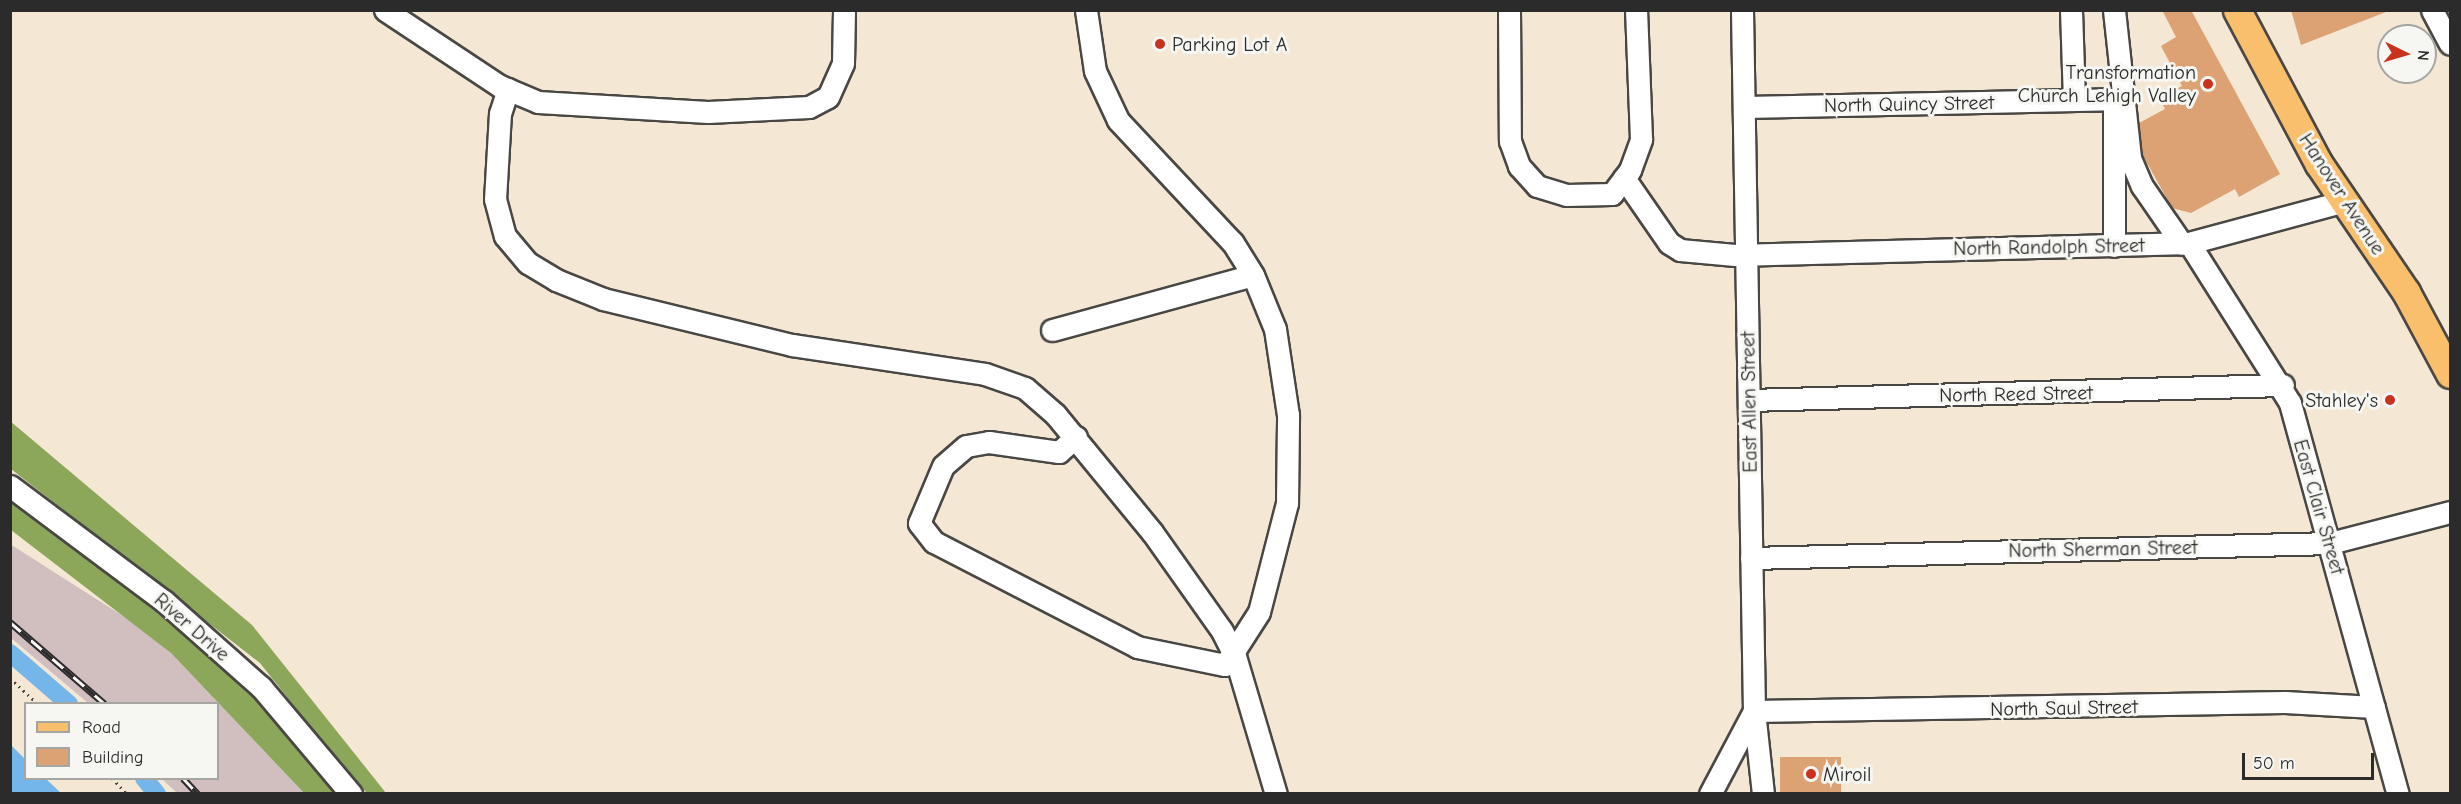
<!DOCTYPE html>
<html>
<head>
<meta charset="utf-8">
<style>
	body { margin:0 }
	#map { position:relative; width:2461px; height:804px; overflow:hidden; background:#f4e7d4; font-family:"Comic Neue",sans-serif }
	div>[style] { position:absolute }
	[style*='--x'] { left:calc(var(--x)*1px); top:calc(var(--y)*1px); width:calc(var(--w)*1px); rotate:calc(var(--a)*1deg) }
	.industrial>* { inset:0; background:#d1bfbf }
	.forest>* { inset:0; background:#8ca65a }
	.water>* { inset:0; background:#74b6e9 }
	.canal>* { height:18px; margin:-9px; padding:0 9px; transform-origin:9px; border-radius:9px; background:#74b6e9 }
	.building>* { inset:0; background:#dca273; transform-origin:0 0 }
	.path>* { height:3px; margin-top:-1.5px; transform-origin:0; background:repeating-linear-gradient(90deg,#494744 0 1.5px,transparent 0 6px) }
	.roads { filter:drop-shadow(2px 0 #494744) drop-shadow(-2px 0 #494744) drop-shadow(0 2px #494744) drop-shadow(0 -2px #494744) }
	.minor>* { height:21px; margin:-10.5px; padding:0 10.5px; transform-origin:10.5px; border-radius:10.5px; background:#fff }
	.major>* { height:27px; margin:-13.5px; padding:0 13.5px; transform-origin:13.5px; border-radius:13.5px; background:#f9bf6d }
	.rail>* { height:7px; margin-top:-3.5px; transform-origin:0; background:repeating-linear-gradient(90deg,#f6f6f2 0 14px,#2b2b2b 0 28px); box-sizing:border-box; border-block:2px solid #2b2b2b }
	.dots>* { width:16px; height:16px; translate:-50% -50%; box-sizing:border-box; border:3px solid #f6f6f2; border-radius:50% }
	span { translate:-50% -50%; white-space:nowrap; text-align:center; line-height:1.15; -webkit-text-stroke:6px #f6f6f2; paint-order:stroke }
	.poi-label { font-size:20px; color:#2b2b2b }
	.left { translate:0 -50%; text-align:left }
	.right { translate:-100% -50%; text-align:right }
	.street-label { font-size:20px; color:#2b2b2b }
	.frame { position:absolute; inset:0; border:12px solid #2b2b2b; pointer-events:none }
	.legend { position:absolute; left:24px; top:702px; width:195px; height:78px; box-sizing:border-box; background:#f6f6f2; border:2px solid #a5a5a2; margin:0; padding:8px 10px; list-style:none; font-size:18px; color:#2b2b2b }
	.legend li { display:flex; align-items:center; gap:12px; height:30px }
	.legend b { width:30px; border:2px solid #a5a5a2 }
	.north { position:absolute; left:2377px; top:24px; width:60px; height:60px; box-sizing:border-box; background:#f6f6f2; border:2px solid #a5a5a2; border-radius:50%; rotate:95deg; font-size:16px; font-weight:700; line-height:24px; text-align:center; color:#2b2b2b }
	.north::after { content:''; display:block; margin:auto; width:21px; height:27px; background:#c8321e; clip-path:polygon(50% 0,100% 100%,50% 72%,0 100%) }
	.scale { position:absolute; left:2242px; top:753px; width:132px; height:27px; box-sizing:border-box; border:3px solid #2b2b2b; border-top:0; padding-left:8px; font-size:18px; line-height:21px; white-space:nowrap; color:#2b2b2b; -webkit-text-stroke:4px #f6f6f2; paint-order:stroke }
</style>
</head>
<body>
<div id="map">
	<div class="industrial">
		<i style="clip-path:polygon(10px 544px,137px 625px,171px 653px,304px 793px,177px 793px,162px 779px,218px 778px,218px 704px,88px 703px,11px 638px)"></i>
	</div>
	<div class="forest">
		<i style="clip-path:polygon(10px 421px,252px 625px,386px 793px,367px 793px,346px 772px,260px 663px,11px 469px)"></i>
		<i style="clip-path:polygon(10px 494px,227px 664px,341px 793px,304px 793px,171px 653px,11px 530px)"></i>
	</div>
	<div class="water">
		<i style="clip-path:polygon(10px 744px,25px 759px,26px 778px,46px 779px,61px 793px,11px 793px)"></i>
	</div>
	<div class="canal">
		<i style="--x:10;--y:653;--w:78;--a:40.8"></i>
		<i style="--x:144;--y:778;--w:21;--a:51"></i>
	</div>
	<div class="building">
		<i style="clip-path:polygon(2162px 10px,2191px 10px,2280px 174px,2239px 197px,2235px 189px,2191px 213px,2172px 208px,2142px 154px,2139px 123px,2165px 109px,2159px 98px,2182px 86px,2161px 46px,2176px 37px)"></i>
		<i style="clip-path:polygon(2291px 10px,2386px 10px,2386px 12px,2301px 45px)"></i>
		<i style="left:1780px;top:757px;width:61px;height:37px"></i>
	</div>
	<div class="path">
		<i style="--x:10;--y:678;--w:38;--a:43"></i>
		<i style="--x:112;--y:778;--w:22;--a:47"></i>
	</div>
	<div class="roads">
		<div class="minor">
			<i style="--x:385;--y:10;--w:138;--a:33.5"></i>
			<i style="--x:500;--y:86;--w:41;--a:22.8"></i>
			<i style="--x:538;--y:102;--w:170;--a:3.4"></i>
			<i style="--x:708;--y:112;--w:101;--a:-2.8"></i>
			<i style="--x:809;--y:107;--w:21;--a:-28"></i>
			<i style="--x:828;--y:97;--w:37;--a:-66"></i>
			<i style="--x:843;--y:63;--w:53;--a:-88.9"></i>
			<i style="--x:1509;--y:10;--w:131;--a:89.6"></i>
			<i style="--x:1510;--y:141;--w:27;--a:70"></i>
			<i style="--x:1519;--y:166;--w:27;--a:48"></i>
			<i style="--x:1537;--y:186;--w:30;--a:17"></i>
			<i style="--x:1566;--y:195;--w:46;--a:-1.2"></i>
			<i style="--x:1612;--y:194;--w:30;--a:-53"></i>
			<i style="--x:1630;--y:170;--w:33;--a:-70"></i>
			<i style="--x:1641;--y:139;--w:129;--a:-92.2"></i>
			<i style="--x:1742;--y:10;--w:701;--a:89.02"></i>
			<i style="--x:1754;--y:711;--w:83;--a:83.8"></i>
			<i style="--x:2071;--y:10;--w:90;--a:88.1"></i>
			<i style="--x:2114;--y:10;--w:149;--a:83.8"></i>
			<i style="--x:2130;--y:158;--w:30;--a:67"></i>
			<i style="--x:2142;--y:186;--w:70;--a:55.4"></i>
			<i style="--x:2432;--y:10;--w:38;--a:62"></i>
			<i style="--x:508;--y:89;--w:25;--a:108"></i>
			<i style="--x:500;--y:113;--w:86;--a:93.3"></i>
			<i style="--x:495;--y:199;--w:38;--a:75"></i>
			<i style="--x:505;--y:236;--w:35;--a:50"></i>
			<i style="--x:528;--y:263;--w:33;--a:31"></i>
			<i style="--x:556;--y:280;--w:51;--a:22"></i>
			<i style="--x:603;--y:299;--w:195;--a:13.7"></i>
			<i style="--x:792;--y:345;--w:195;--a:8.5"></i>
			<i style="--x:985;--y:374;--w:42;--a:19.3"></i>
			<i style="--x:1025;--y:388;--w:40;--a:41"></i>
			<i style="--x:1055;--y:414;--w:153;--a:50.6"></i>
			<i style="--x:1152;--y:532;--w:121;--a:54.7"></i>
			<i style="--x:1222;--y:631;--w:28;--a:63"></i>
			<i style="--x:1235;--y:656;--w:144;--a:73.5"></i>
			<i style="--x:1744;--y:107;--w:370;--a:-1.2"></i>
			<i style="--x:2114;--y:99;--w:147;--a:90"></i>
			<i style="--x:1624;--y:178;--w:79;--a:55.3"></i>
			<i style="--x:1669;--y:243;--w:13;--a:32"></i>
			<i style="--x:1680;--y:250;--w:55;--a:5.2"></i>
			<i style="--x:1735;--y:255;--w:454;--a:-1.5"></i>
			<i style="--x:2189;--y:243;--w:162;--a:-15.1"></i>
			<i style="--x:2189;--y:243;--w:189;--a:57.7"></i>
			<i style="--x:2290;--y:403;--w:406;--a:74.6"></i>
			<i style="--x:1052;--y:330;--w:208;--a:-15.3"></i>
			<i style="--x:1749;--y:400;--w:534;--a:-1.61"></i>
			<i style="--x:1076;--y:437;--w:23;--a:139"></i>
			<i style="--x:1059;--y:452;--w:71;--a:-171.9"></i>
			<i style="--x:989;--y:442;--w:23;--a:170"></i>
			<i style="--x:966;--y:446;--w:30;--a:139"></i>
			<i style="--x:943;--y:466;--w:62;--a:112.8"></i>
			<i style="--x:919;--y:523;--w:24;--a:52"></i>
			<i style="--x:934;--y:542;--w:229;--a:27.3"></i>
			<i style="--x:1137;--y:647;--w:90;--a:11.6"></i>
			<i style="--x:1225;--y:665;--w:63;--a:-57.3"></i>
			<i style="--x:1259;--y:612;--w:113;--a:-75.6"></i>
			<i style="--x:1287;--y:503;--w:88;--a:-89.3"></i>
			<i style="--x:1288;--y:415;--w:87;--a:-98.6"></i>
			<i style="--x:1275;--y:329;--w:58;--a:-112.2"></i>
			<i style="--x:1253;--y:275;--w:39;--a:-122"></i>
			<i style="--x:1232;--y:242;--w:167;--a:-133.1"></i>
			<i style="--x:1118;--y:120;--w:54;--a:-115.1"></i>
			<i style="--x:1095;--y:71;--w:62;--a:-98.4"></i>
			<i style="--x:10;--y:486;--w:192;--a:36.8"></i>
			<i style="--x:164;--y:601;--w:130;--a:41.6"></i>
			<i style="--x:261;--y:687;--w:140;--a:49.9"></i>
			<i style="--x:1751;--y:558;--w:579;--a:-1.48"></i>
			<i style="--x:2330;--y:543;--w:124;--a:-14.5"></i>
			<i style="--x:1710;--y:794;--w:94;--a:-62.1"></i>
			<i style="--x:1754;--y:711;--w:531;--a:-0.97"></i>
			<i style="--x:2285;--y:702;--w:89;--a:3.2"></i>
		</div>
		<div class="major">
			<i style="--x:2237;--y:10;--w:174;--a:62"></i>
			<i style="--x:2319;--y:164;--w:155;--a:55.8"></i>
			<i style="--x:2406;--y:292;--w:93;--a:61.8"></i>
		</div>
	</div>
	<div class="rail">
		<i style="--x:10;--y:622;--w:125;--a:40.8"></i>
		<i style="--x:183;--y:778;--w:22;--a:47"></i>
	</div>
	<div class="dots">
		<i style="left:1160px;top:44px;background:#c8321e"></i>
		<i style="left:2208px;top:84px;background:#c8321e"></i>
		<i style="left:2390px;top:400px;background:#c8321e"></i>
		<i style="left:1811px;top:774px;background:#c8321e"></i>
	</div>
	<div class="poi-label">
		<span class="left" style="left:1172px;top:44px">Parking Lot A</span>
		<span class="right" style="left:2196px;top:84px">Transformation<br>Church Lehigh Valley</span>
		<span class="right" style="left:2378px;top:400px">Stahley's</span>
		<span class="left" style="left:1823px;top:774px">Miroil</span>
	</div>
	<div class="street-label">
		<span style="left:1909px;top:104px;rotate:-1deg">North Quincy Street</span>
		<span style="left:2342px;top:194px;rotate:57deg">Hanover Avenue</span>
		<span style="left:2049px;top:247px;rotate:-1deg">North Randolph Street</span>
		<span style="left:2016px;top:394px;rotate:-1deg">North Reed Street</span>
		<span style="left:1749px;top:402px;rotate:-91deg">East Allen Street</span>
		<span style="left:2319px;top:507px;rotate:74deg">East Clair Street</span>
		<span style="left:2103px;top:549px;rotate:-1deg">North Sherman Street</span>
		<span style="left:192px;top:627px;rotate:41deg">River Drive</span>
		<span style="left:2064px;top:708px;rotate:-1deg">North Saul Street</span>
	</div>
	<div class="frame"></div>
	<ul class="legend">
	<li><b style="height:8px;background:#f9bf6d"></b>Road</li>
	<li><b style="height:16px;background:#dca273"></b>Building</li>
	</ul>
	<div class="north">N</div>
	<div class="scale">50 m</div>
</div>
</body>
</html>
